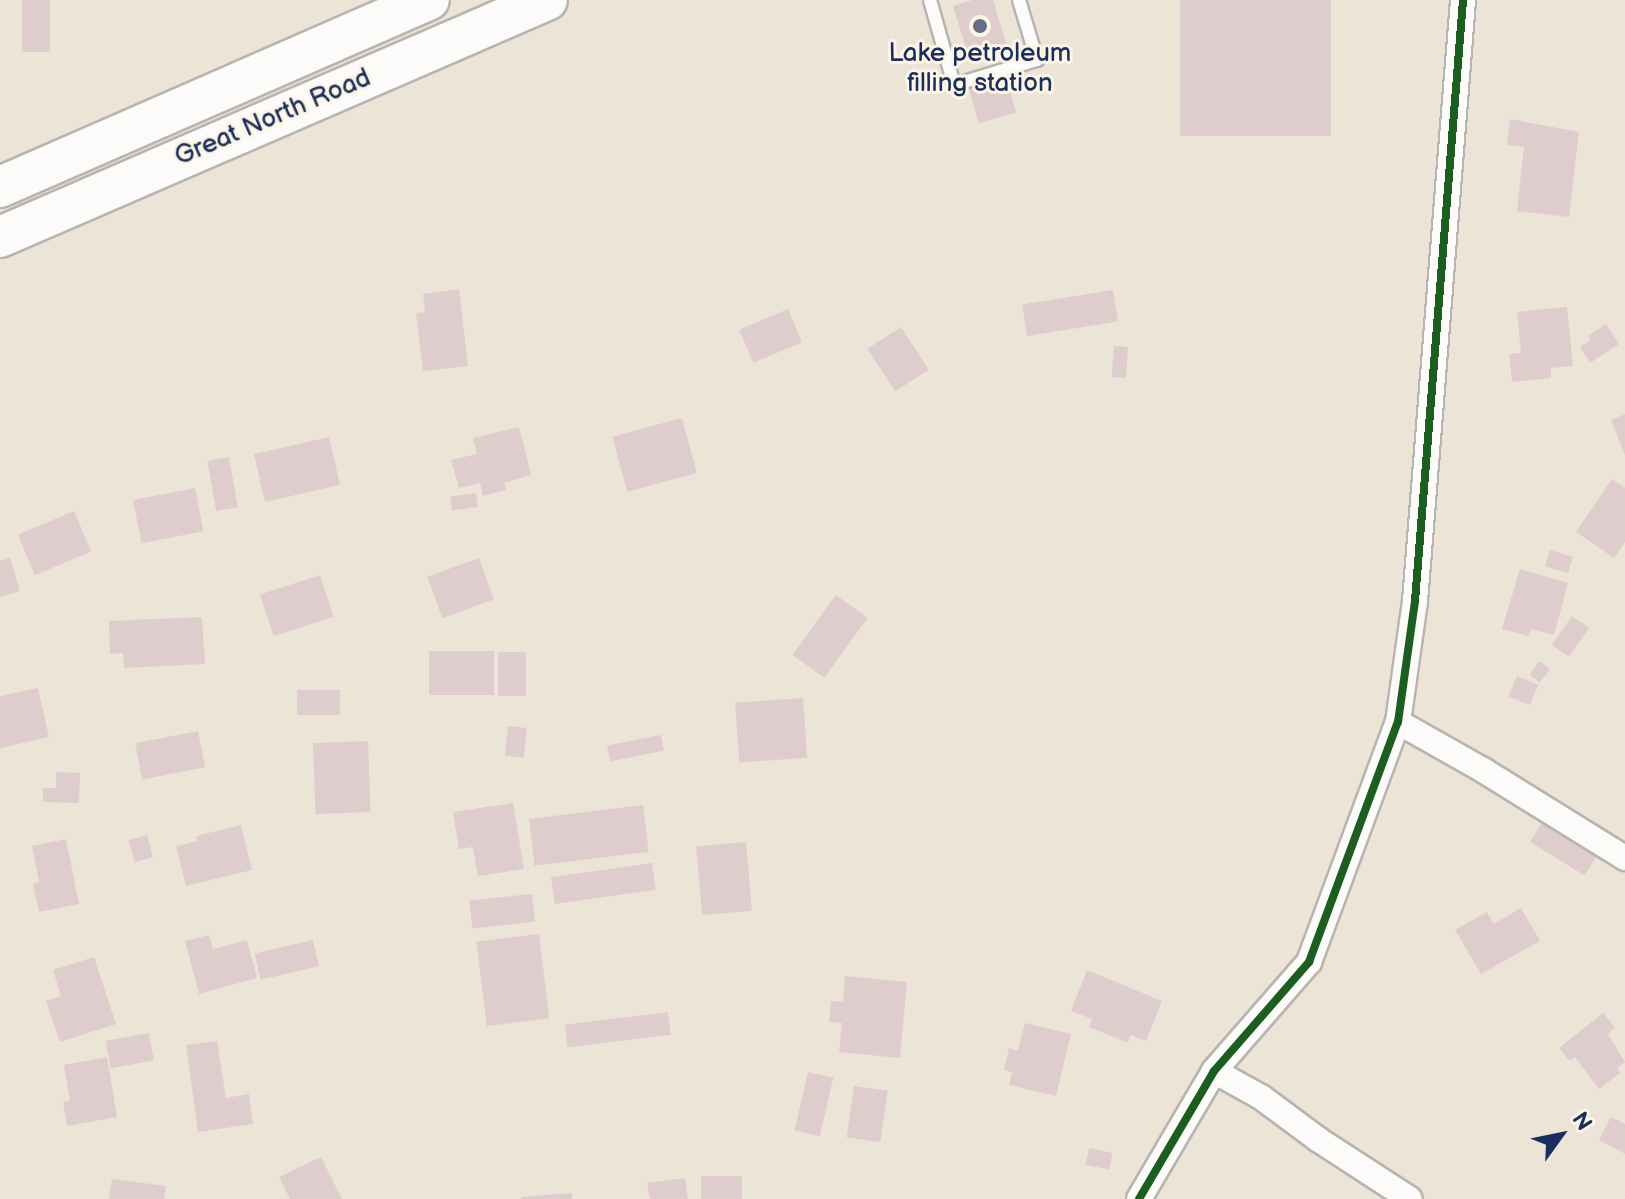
<!DOCTYPE html>
<html>
<head>
<meta charset="utf-8">
<style>
	body { margin:0 }
	#map { position:relative; width:1625px; height:1199px; overflow:hidden; background:#ece4d6; font-family:"Balsamiq Sans",sans-serif }
	div>[style] { position:absolute }
	[style*='--x'] { left:calc(var(--x)*1px); top:calc(var(--y)*1px); width:calc(var(--w)*1px); rotate:calc(var(--a)*1deg) }
	.building>* { inset:0; background:#decdcc; transform-origin:0 0 }
	.roads { filter:drop-shadow(2px 0 #b8b5b0) drop-shadow(-2px 0 #b8b5b0) drop-shadow(0 2px #b8b5b0) drop-shadow(0 -2px #b8b5b0) }
	.service>* { height:12px; margin:-6px; padding:0 6px; transform-origin:6px; border-radius:6px; background:#fcfbf9 }
	.minor>* { height:24px; margin:-12px; padding:0 12px; transform-origin:12px; border-radius:12px; background:#fcfbf9 }
	.trunk>* { height:40px; margin:-20px; padding:0 20px; transform-origin:20px; border-radius:20px; background:#fcfbf9 }
	.cycleway>* { height:8px; margin:-4px; padding:0 4px; transform-origin:4px; border-radius:4px; background:#1b5e20 }
	.dots>* { width:22px; height:22px; translate:-50% -50%; box-sizing:border-box; border:4px solid #fcf5e5; border-radius:50% }
	span { translate:-50% -50%; white-space:nowrap; text-align:center; line-height:1.15; -webkit-text-stroke:6px #fcf5e5; paint-order:stroke }
	.poi-label { font-size:26px; color:#1b2f5e }
	.street-label { font-size:26px; color:#1b2f5e }
	.north { position:absolute; left:1521px; top:1095px; width:80px; height:80px; -webkit-text-stroke:6px #fcf5e5; paint-order:stroke; rotate:57deg; font-size:22px; font-weight:700; line-height:32px; text-align:center; color:#1b2f5e }
	.north::after { content:''; display:block; margin:auto; width:28px; height:36px; background:#1b2f5e; clip-path:polygon(50% 0,100% 100%,50% 72%,0 100%) }
</style>
</head>
<body>
<div id="map">
	<div class="building">
		<i style="left:22px;top:0;width:28px;height:52px"></i>
		<i style="clip-path:polygon(972px 0,993px 0,1007px 46px,969px 58px,953px 6px)"></i>
		<i style="left:1180px;top:0;width:151px;height:136px"></i>
		<i style="left:1006px;top:77px;width:37px;height:39px;rotate:74deg"></i>
		<i style="clip-path:polygon(1510px 119px,1579px 132px,1569px 217px,1517px 211px,1524px 147px,1507px 145px)"></i>
		<i style="clip-path:polygon(459px 289px,468px 366px,423px 371px,416px 313px,425px 312px,423px 294px)"></i>
		<i style="left:1113px;top:290px;width:32px;height:92px;rotate:81deg"></i>
		<i style="clip-path:polygon(1567px 307px,1573px 366px,1551px 368px,1551px 378px,1512px 382px,1509px 354px,1521px 353px,1517px 312px)"></i>
		<i style="left:788px;top:309px;width:36px;height:53px;rotate:67deg"></i>
		<i style="clip-path:polygon(1606px 324px,1619px 344px,1590px 363px,1580px 347px,1591px 340px,1588px 336px)"></i>
		<i style="left:901px;top:327px;width:51px;height:40px;rotate:57deg"></i>
		<i style="left:1114px;top:346px;width:14px;height:31px;rotate:4deg"></i>
		<i style="clip-path:polygon(1625px 414px,1625px 455px,1611px 420px)"></i>
		<i style="left:682px;top:418px;width:57px;height:72px;rotate:75deg"></i>
		<i style="clip-path:polygon(519px 427px,531px 475px,504px 483px,506px 490px,483px 496px,480px 483px,459px 488px,451px 460px,477px 454px,473px 438px)"></i>
		<i style="left:329px;top:437px;width:49px;height:77px;rotate:77deg"></i>
		<i style="left:229px;top:457px;width:51px;height:22px;rotate:80deg"></i>
		<i style="clip-path:polygon(1612px 479px,1625px 488px,1625px 542px,1614px 558px,1576px 532px)"></i>
		<i style="left:195px;top:488px;width:44px;height:63px;rotate:79deg"></i>
		<i style="left:476px;top:493px;width:14px;height:26px;rotate:82deg"></i>
		<i style="left:74px;top:511px;width:44px;height:61px;rotate:67deg"></i>
		<i style="left:1550px;top:550px;width:24px;height:17px;rotate:17deg"></i>
		<i style="clip-path:polygon(10px 558px,20px 591px,0 597px,0 561px)"></i>
		<i style="left:479px;top:558px;width:44px;height:55px;rotate:70deg"></i>
		<i style="clip-path:polygon(1520px 569px,1568px 583px,1554px 635px,1531px 629px,1529px 636px,1502px 629px)"></i>
		<i style="left:320px;top:575px;width:44px;height:63px;rotate:72deg"></i>
		<i style="left:836px;top:595px;width:39px;height:74px;rotate:36deg"></i>
		<i style="left:1572px;top:616px;width:21px;height:35px;rotate:35deg"></i>
		<i style="clip-path:polygon(202px 617px,205px 664px,124px 668px,123px 653px,110px 654px,109px 621px)"></i>
		<i style="left:429px;top:651px;width:65px;height:44px"></i>
		<i style="left:498px;top:652px;width:28px;height:44px"></i>
		<i style="left:1540px;top:661px;width:13px;height:17px;rotate:39deg"></i>
		<i style="left:1517px;top:676px;width:23px;height:22px;rotate:23deg"></i>
		<i style="clip-path:polygon(38px 688px,49px 737px,0 748px,0 696px)"></i>
		<i style="left:297px;top:690px;width:43px;height:25px"></i>
		<i style="left:803px;top:698px;width:60px;height:68px;rotate:86deg"></i>
		<i style="left:508px;top:726px;width:19px;height:30px;rotate:6deg"></i>
		<i style="left:198px;top:731px;width:37px;height:64px;rotate:79deg"></i>
		<i style="left:661px;top:735px;width:16px;height:55px;rotate:79deg"></i>
		<i style="left:368px;top:741px;width:71px;height:55px;rotate:88deg"></i>
		<i style="clip-path:polygon(56px 772px,80px 773px,79px 803px,43px 802px,43px 788px,56px 788px)"></i>
		<i style="clip-path:polygon(513px 803px,524px 869px,478px 876px,473px 847px,459px 849px,453px 812px)"></i>
		<i style="left:643px;top:805px;width:47px;height:115px;rotate:83deg"></i>
		<i style="left:1542px;top:823px;width:64px;height:22px;rotate:32deg"></i>
		<i style="clip-path:polygon(241px 825px,252px 870px,186px 886px,176px 846px,197px 841px,196px 836px)"></i>
		<i style="left:147px;top:835px;width:23px;height:19px;rotate:75deg"></i>
		<i style="clip-path:polygon(66px 839px,79px 904px,39px 912px,33px 884px,39px 882px,32px 846px)"></i>
		<i style="left:746px;top:842px;width:69px;height:50px;rotate:85deg"></i>
		<i style="left:652px;top:863px;width:27px;height:102px;rotate:82deg"></i>
		<i style="left:532px;top:894px;width:28px;height:63px;rotate:84deg"></i>
		<i style="clip-path:polygon(1521px 908px,1540px 941px,1481px 974px,1455px 930px,1487px 912px,1494px 924px)"></i>
		<i style="left:539px;top:934px;width:85px;height:63px;rotate:83deg"></i>
		<i style="clip-path:polygon(209px 935px,213px 949px,247px 940px,257px 978px,199px 994px,185px 941px)"></i>
		<i style="left:313px;top:940px;width:27px;height:60px;rotate:77deg"></i>
		<i style="clip-path:polygon(94px 957px,116px 1024px,60px 1042px,46px 1001px,61px 996px,53px 970px)"></i>
		<i style="clip-path:polygon(1087px 970px,1162px 1001px,1146px 1041px,1131px 1035px,1128px 1043px,1089px 1027px,1092px 1019px,1071px 1011px)"></i>
		<i style="clip-path:polygon(845px 976px,907px 982px,900px 1058px,839px 1052px,842px 1023px,829px 1022px,831px 1001px,843px 1002px)"></i>
		<i style="left:668px;top:1012px;width:23px;height:104px;rotate:83deg"></i>
		<i style="clip-path:polygon(1603px 1013px,1615px 1028px,1608px 1034px,1625px 1062px,1617px 1068px,1620px 1073px,1599px 1089px,1575px 1057px,1570px 1061px,1559px 1048px)"></i>
		<i style="clip-path:polygon(1025px 1023px,1071px 1034px,1056px 1096px,1009px 1085px,1012px 1072px,1004px 1070px,1009px 1048px,1018px 1051px)"></i>
		<i style="left:149px;top:1033px;width:28px;height:44px;rotate:80deg"></i>
		<i style="clip-path:polygon(217px 1041px,226px 1098px,249px 1094px,253px 1124px,198px 1132px,186px 1045px)"></i>
		<i style="clip-path:polygon(107px 1057px,117px 1117px,67px 1126px,63px 1102px,70px 1101px,64px 1065px)"></i>
		<i style="left:808px;top:1072px;width:26px;height:60px;rotate:13deg"></i>
		<i style="left:854px;top:1086px;width:34px;height:52px;rotate:8deg"></i>
		<i style="clip-path:polygon(1611px 1117px,1625px 1124px,1625px 1154px,1599px 1140px)"></i>
		<i style="left:1089px;top:1148px;width:24px;height:17px;rotate:12deg"></i>
		<i style="clip-path:polygon(321px 1157px,342px 1199px,290px 1199px,279px 1177px)"></i>
		<i style="left:742px;top:1176px;width:23px;height:41px;rotate:90deg"></i>
		<i style="clip-path:polygon(685px 1178px,688px 1199px,650px 1199px,647px 1183px)"></i>
		<i style="clip-path:polygon(112px 1179px,166px 1186px,164px 1199px,109px 1199px)"></i>
		<i style="clip-path:polygon(572px 1193px,572px 1199px,522px 1199px,521px 1197px)"></i>
	</div>
	<div class="roads">
		<div class="service">
			<i style="--x:930;--y:0;--w:88;--a:74.2"></i>
			<i style="--x:954;--y:85;--w:87;--a:-16.8"></i>
			<i style="--x:1037;--y:60;--w:63;--a:-106.7"></i>
		</div>
		<div class="minor">
			<i style="--x:1398;--y:722;--w:98;--a:29.5"></i>
			<i style="--x:1483;--y:770;--w:167;--a:31.8"></i>
			<i style="--x:1214;--y:1071;--w:54;--a:29"></i>
			<i style="--x:1261;--y:1097;--w:72;--a:36.6"></i>
			<i style="--x:1319;--y:1140;--w:108;--a:33"></i>
			<i style="--x:1139;--y:1199;--w:148;--a:-59.6"></i>
			<i style="--x:1214;--y:1071;--w:145;--a:-48.9"></i>
			<i style="--x:1309;--y:962;--w:256;--a:-69.7"></i>
			<i style="--x:1398;--y:722;--w:122;--a:-82"></i>
			<i style="--x:1415;--y:601;--w:603;--a:-85.43"></i>
		</div>
		<div class="trunk">
			<i style="--x:0;--y:187;--w:468;--a:-23.6"></i>
			<i style="--x:0;--y:237;--w:596;--a:-23.43"></i>
		</div>
	</div>
	<div class="cycleway">
		<i style="--x:1139;--y:1199;--w:148;--a:-59.6"></i>
		<i style="--x:1214;--y:1071;--w:145;--a:-48.9"></i>
		<i style="--x:1309;--y:962;--w:256;--a:-69.7"></i>
		<i style="--x:1398;--y:722;--w:122;--a:-82"></i>
		<i style="--x:1415;--y:601;--w:603;--a:-85.43"></i>
	</div>
	<div class="dots">
		<i style="left:980px;top:26px;background:#646e88"></i>
	</div>
	<div class="poi-label">
		<span style="left:980px;top:69px">Lake petroleum<br>filling station</span>
	</div>
	<div class="street-label">
		<span style="left:273px;top:118px;rotate:-23deg">Great North Road</span>
	</div>
	<div class="north">N</div>
</div>
</body>
</html>
